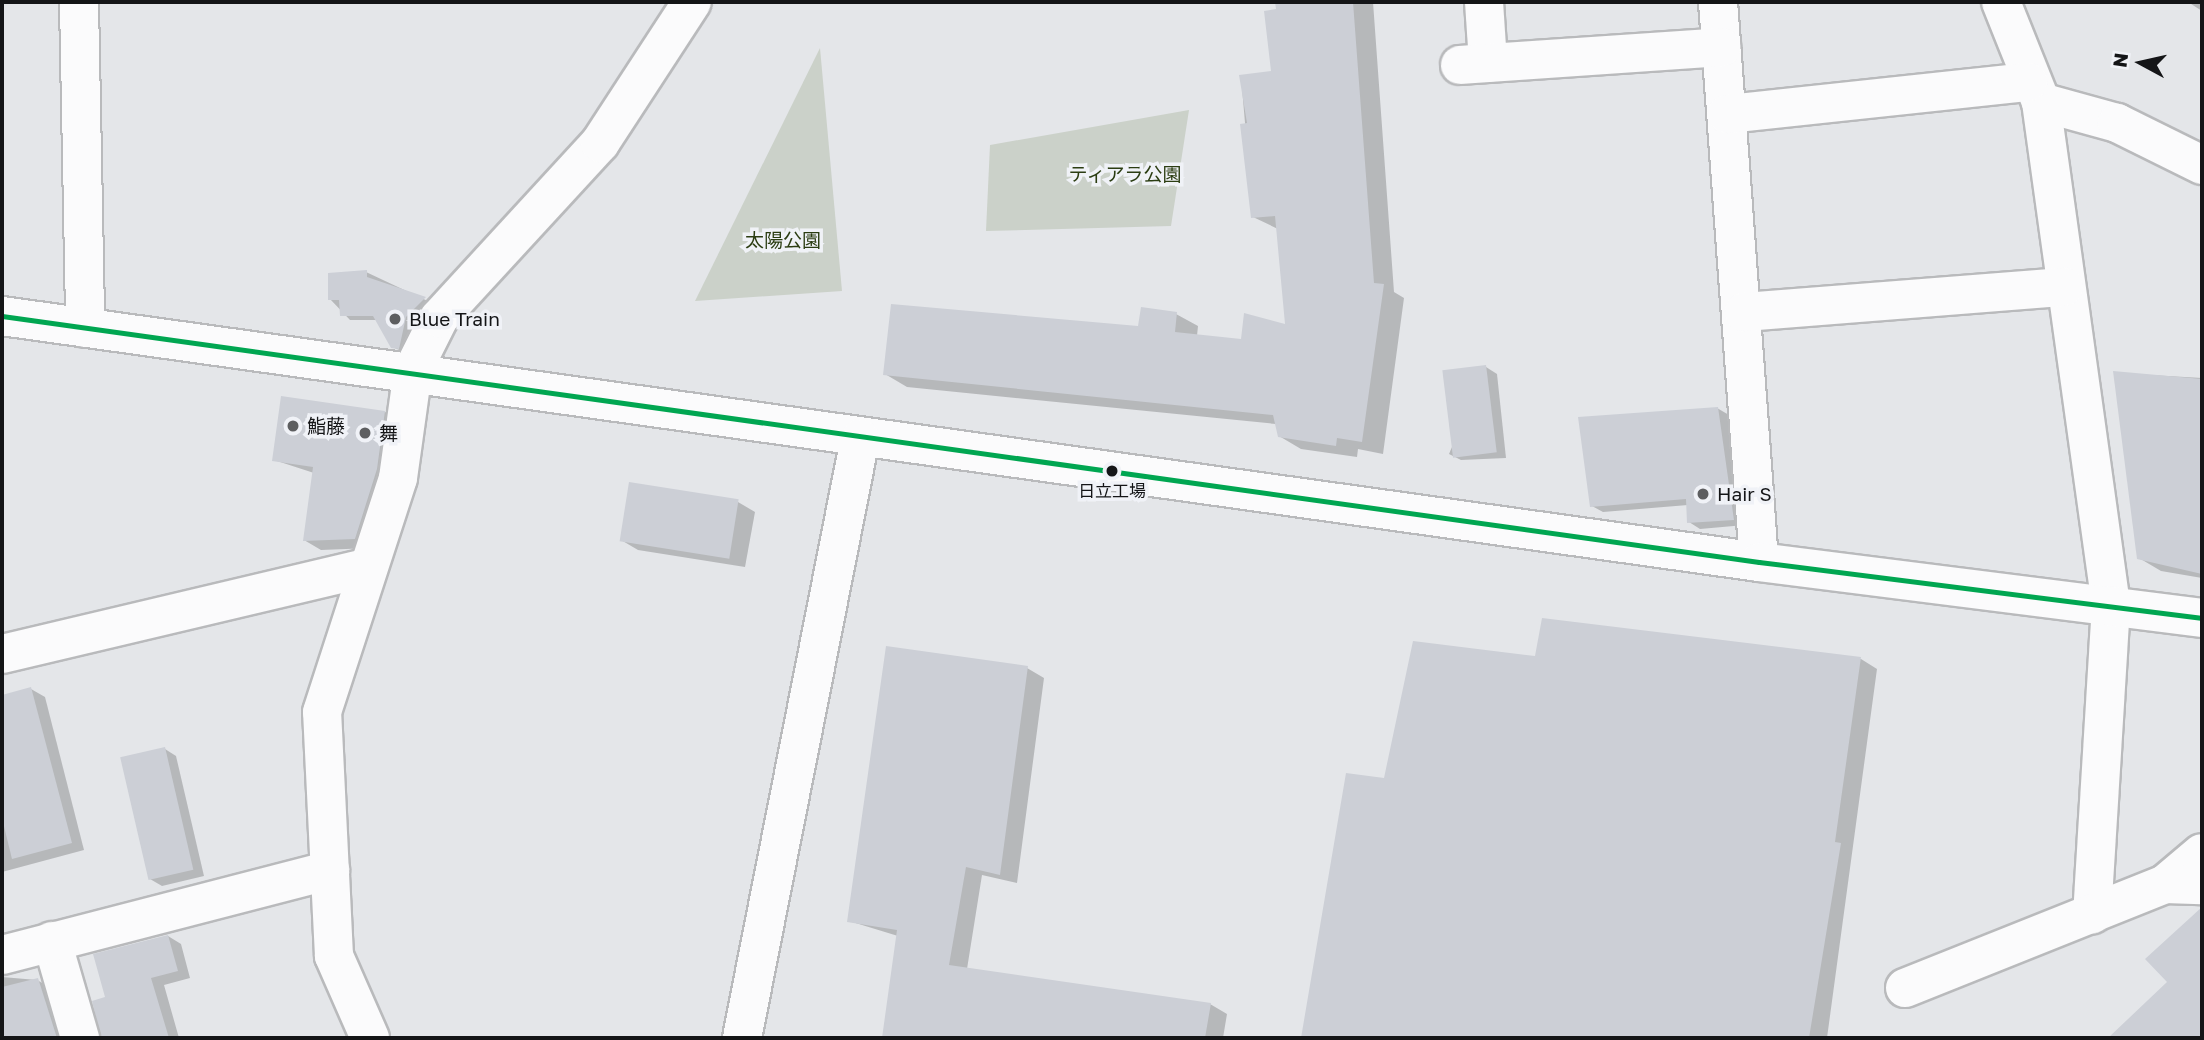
<!DOCTYPE html>
<html>
<head>
<meta charset="utf-8">
<style>
	body { margin:0 }
	#map { position:relative; width:2204px; height:1040px; overflow:hidden; background:#e4e6e9; font-family:"Golos Text","Noto Sans JP",sans-serif }
	div>[style] { position:absolute }
	[style*='--x'] { left:calc(var(--x)*1px); top:calc(var(--y)*1px); width:calc(var(--w)*1px); rotate:calc(var(--a)*1deg) }
	.green>* { inset:0; background:#cbd1c9 }
	.shadow>* { inset:0; background:#0003 }
	.building>* { inset:0; background:#cccfd6; transform-origin:0 0 }
	.roads { filter:drop-shadow(2px 0 #b9babc) drop-shadow(-2px 0 #b9babc) drop-shadow(0 2px #b9babc) drop-shadow(0 -2px #b9babc) }
	.street>* { height:38px; margin:-19px; padding:0 19px; transform-origin:19px; border-radius:19px; background:#fbfbfc }
	.secondary>* { height:38px; margin:-19px; padding:0 19px; transform-origin:19px; border-radius:19px; background:#fbfbfc }
	.bus-1>* { height:5px; margin:-2.5px; padding:0 2.5px; transform-origin:2.5px; border-radius:2.5px; background:#00a651 }
	.dots>* { width:19px; height:19px; translate:-50% -50%; box-sizing:border-box; border:4px solid #f0f2f7; border-radius:50% }
	span { translate:-50% -50%; white-space:nowrap; text-align:center; line-height:1.15; -webkit-text-stroke:7px #f0f2f7; paint-order:stroke }
	.bus-label { font-size:17px; color:#141517 }
	.park-label { font-size:19px; color:#2b3d12 }
	.poi-label { font-size:19px; color:#141517 }
	.left { translate:0 -50%; text-align:left }
	.frame { position:absolute; inset:0; border:4px solid #141517; pointer-events:none }
	.north { position:absolute; left:2106px; top:28px; width:70px; height:70px; -webkit-text-stroke:5px #f0f2f7; paint-order:stroke; rotate:278deg; font-size:19px; font-weight:700; line-height:28px; text-align:center; color:#141517 }
	.north::after { content:''; display:block; margin:auto; width:24px; height:32px; background:#141517; clip-path:polygon(50% 0,100% 100%,50% 72%,0 100%) }
</style>
</head>
<body>
<div id="map">
	<div class="green">
		<i style="clip-path:polygon(820px 48px,842px 291px,695px 301px)"></i>
		<i style="clip-path:polygon(1189px 110px,1171px 226px,986px 231px,990px 145px)"></i>
	</div>
	<div class="shadow">
		<i style="clip-path:polygon(1277px 2px,1373px 2px,1394px 292px,1404px 298px,1383px 454px,1358px 449px,1357px 457px,1301px 449px,1279px 436px,1276px 424px,907px 387px,885px 374px,1140px 328px,1176px 314px,1198px 326px,1197px 336px,1242px 341px,1287px 326px,1278px 229px,1253px 217px,1241px 76px,1273px 72px)"></i>
		<i style="clip-path:polygon(2188px 2px,2202px 2px,2202px 11px)"></i>
		<i style="clip-path:polygon(366px 272px,432px 303px,414px 321px,407px 353px,392px 347px,377px 320px,350px 320px,330px 299px)"></i>
		<i style="clip-path:polygon(1486px 367px,1497px 374px,1506px 458px,1461px 460px,1449px 454px)"></i>
		<i style="clip-path:polygon(2115px 373px,2202px 378px,2202px 578px,2161px 571px,2139px 558px)"></i>
		<i style="clip-path:polygon(1717px 408px,1729px 415px,1745px 525px,1700px 529px,1689px 522px,1688px 505px,1603px 512px,1592px 506px)"></i>
		<i style="clip-path:polygon(385px 412px,401px 422px,371px 548px,321px 550px,304px 540px,314px 473px,274px 460px)"></i>
		<i style="clip-path:polygon(738px 502px,755px 512px,745px 567px,638px 550px,621px 540px)"></i>
		<i style="clip-path:polygon(1536px 658px,1861px 659px,1877px 669px,1827px 1038px,1303px 1038px,1348px 775px,1385px 780px)"></i>
		<i style="clip-path:polygon(1027px 668px,1044px 678px,1017px 883px,982px 875px,967px 969px,1210px 1004px,1227px 1014px,1223px 1038px,886px 1038px,898px 936px,849px 921px)"></i>
		<i style="clip-path:polygon(31px 689px,45px 697px,84px 850px,2px 872px,2px 697px)"></i>
		<i style="clip-path:polygon(165px 749px,176px 756px,204px 876px,162px 886px,150px 879px)"></i>
		<i style="clip-path:polygon(2190px 919px,2202px 926px,2202px 1038px,2110px 1038px,2169px 983px)"></i>
		<i style="clip-path:polygon(168px 936px,181px 944px,190px 978px,164px 985px,179px 1038px,102px 1038px,94px 1002px,107px 998px)"></i>
		<i style="clip-path:polygon(2px 977px,37px 980px,51px 988px,67px 1038px,2px 1038px)"></i>
	</div>
	<div class="building">
		<i style="clip-path:polygon(1275px 2px,1353px 2px,1374px 283px,1384px 284px,1362px 442px,1337px 438px,1336px 446px,1278px 437px,1273px 415px,883px 375px,891px 304px,1138px 326px,1141px 307px,1177px 312px,1175px 332px,1241px 339px,1244px 313px,1285px 324px,1275px 216px,1251px 218px,1240px 124px,1247px 123px,1239px 75px,1271px 71px,1264px 11px,1276px 9px)"></i>
		<i style="clip-path:polygon(367px 270px,367px 277px,426px 297px,406px 317px,399px 349px,391px 348px,373px 316px,340px 316px,339px 300px,328px 300px,328px 273px)"></i>
		<i style="left:1486px;top:365px;width:88px;height:44px;rotate:83deg"></i>
		<i style="clip-path:polygon(2113px 371px,2202px 379px,2202px 574px,2137px 559px)"></i>
		<i style="clip-path:polygon(281px 396px,385px 411px,377px 469px,355px 539px,303px 541px,313px 467px,272px 461px)"></i>
		<i style="clip-path:polygon(1718px 407px,1734px 520px,1687px 523px,1686px 499px,1590px 507px,1578px 417px)"></i>
		<i style="left:629px;top:482px;width:111px;height:60px;rotate:9deg"></i>
		<i style="clip-path:polygon(1542px 618px,1861px 657px,1835px 842px,1841px 843px,1809px 1038px,1301px 1038px,1346px 773px,1384px 778px,1413px 641px,1535px 656px)"></i>
		<i style="clip-path:polygon(886px 646px,1028px 666px,1000px 875px,966px 867px,949px 965px,1211px 1003px,1205px 1038px,882px 1038px,897px 930px,847px 922px)"></i>
		<i style="clip-path:polygon(31px 687px,72px 843px,12px 859px,2px 818px,2px 695px)"></i>
		<i style="left:165px;top:747px;width:126px;height:46px;rotate:77deg"></i>
		<i style="clip-path:polygon(2202px 907px,2202px 1038px,2108px 1038px,2167px 982px,2145px 959px)"></i>
		<i style="clip-path:polygon(168px 935px,178px 971px,151px 978px,169px 1038px,101px 1038px,92px 1001px,105px 997px,93px 954px)"></i>
		<i style="clip-path:polygon(38px 978px,57px 1038px,2px 1038px,2px 987px)"></i>
	</div>
	<div class="roads">
		<div class="street">
			<i style="--x:79;--y:2;--w:326;--a:88.9"></i>
			<i style="--x:1484;--y:2;--w:61;--a:86.2"></i>
			<i style="--x:1718;--y:2;--w:561;--a:85.81"></i>
			<i style="--x:2001;--y:2;--w:108;--a:68.2"></i>
			<i style="--x:2041;--y:102;--w:508;--a:82.08"></i>
			<i style="--x:2111;--y:605;--w:310;--a:93.5"></i>
			<i style="--x:1460;--y:65;--w:262;--a:-3.9"></i>
			<i style="--x:2041;--y:102;--w:79;--a:15.4"></i>
			<i style="--x:2117;--y:123;--w:95;--a:26.3"></i>
			<i style="--x:1727;--y:114;--w:303;--a:-6.1"></i>
			<i style="--x:1744;--y:312;--w:321;--a:-4.5"></i>
			<i style="--x:2;--y:654;--w:375;--a:-13.3"></i>
			<i style="--x:2165;--y:884;--w:48;--a:-40"></i>
			<i style="--x:52;--y:941;--w:101;--a:73.9"></i>
			<i style="--x:2;--y:955;--w:339;--a:-14.5"></i>
			<i style="--x:1905;--y:988;--w:280;--a:-21.8"></i>
			<i style="--x:2165;--y:884;--w:37;--a:2"></i>
			<i style="--x:370;--y:1038;--w:90;--a:-113.7"></i>
			<i style="--x:334;--y:956;--w:244;--a:-92.8"></i>
			<i style="--x:322;--y:712;--w:246;--a:-72"></i>
			<i style="--x:398;--y:478;--w:109;--a:-82.1"></i>
			<i style="--x:413;--y:370;--w:58;--a:-63.4"></i>
			<i style="--x:439;--y:318;--w:238;--a:-47.4"></i>
			<i style="--x:600;--y:143;--w:168;--a:-56.9"></i>
		</div>
		<div class="secondary">
			<i style="--x:2;--y:316;--w:1774;--a:7.97"></i>
			<i style="--x:1759;--y:562;--w:447;--a:7.2"></i>
			<i style="--x:742;--y:1038;--w:611;--a:-78.86"></i>
		</div>
	</div>
	<div class="bus-1">
		<i style="--x:2;--y:316;--w:1774;--a:7.97"></i>
		<i style="--x:1759;--y:562;--w:447;--a:7.2"></i>
	</div>
	<div class="dots">
		<i style="left:395px;top:319px;background:#5d5e60"></i>
		<i style="left:293px;top:426px;background:#5d5e60"></i>
		<i style="left:365px;top:433px;background:#5d5e60"></i>
		<i style="left:1112px;top:471px;background:#141517"></i>
		<i style="left:1703px;top:494px;background:#5d5e60"></i>
	</div>
	<div class="bus-label">
		<span style="left:1112px;top:491px">日立工場</span>
	</div>
	<div class="park-label">
		<span style="left:1125px;top:174px">ティアラ公園</span>
		<span style="left:783px;top:240px">太陽公園</span>
	</div>
	<div class="poi-label">
		<span class="left" style="left:409px;top:319px">Blue Train</span>
		<span class="left" style="left:307px;top:426px">鮨藤</span>
		<span class="left" style="left:379px;top:433px">舞</span>
		<span class="left" style="left:1717px;top:494px">Hair S</span>
	</div>
	<div class="frame"></div>
	<div class="north">N</div>
</div>
</body>
</html>
